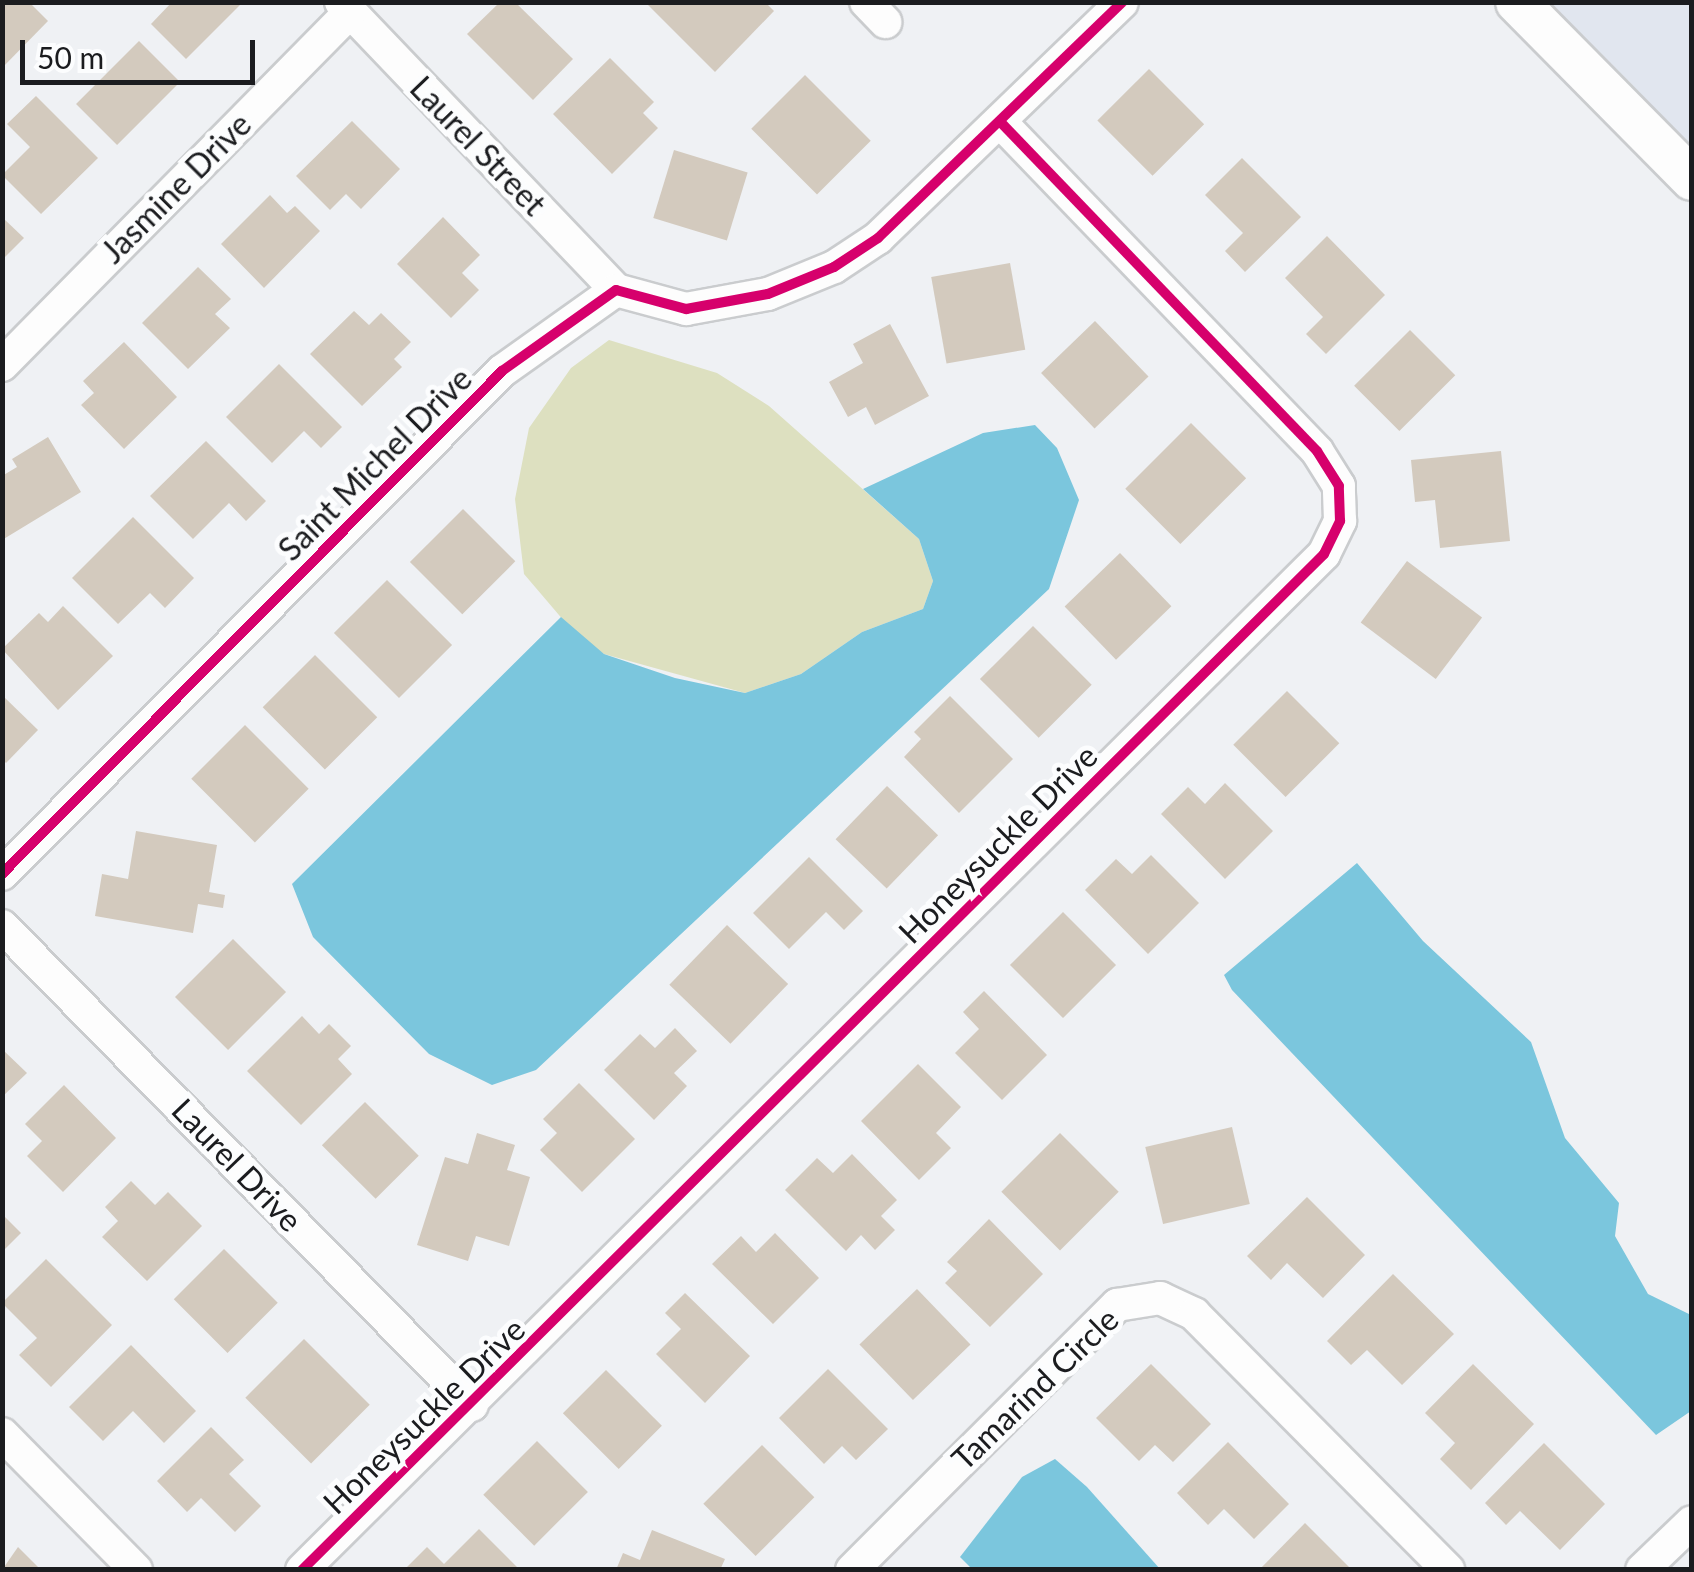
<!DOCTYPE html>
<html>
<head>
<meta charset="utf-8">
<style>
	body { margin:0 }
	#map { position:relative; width:1694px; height:1572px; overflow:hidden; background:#eff1f4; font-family:Lato,sans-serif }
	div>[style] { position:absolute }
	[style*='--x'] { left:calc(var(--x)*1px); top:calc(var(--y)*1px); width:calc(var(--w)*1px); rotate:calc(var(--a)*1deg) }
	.built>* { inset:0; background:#e1e6ef }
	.green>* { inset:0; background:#dde0c0 }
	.water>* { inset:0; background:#7bc6dd }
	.building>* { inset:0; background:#d3cabe; transform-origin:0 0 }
	.roads { filter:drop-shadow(2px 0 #caccce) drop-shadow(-2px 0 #caccce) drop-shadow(0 2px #caccce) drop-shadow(0 -2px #caccce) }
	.minor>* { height:32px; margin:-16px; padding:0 16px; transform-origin:16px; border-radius:16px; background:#fdfdfd }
	.tertiary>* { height:42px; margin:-21px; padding:0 21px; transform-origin:21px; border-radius:21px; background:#fdfdfd }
	.cycleway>* { height:10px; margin:-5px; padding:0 5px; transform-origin:5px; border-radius:5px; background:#d6006c }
	span { translate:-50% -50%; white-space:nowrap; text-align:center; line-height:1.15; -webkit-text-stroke:10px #fcfdfe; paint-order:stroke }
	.street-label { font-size:32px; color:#1b1c1f }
	.frame { position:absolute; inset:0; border:5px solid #1b1c1f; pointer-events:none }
	.scale { position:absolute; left:20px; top:40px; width:235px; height:45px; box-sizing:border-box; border:5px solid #1b1c1f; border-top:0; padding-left:12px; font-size:30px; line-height:35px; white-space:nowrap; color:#1b1c1f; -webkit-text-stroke:8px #fcfdfe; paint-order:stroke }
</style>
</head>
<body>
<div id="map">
	<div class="built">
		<i style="clip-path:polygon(1540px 3px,1691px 3px,1691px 156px)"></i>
	</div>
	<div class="green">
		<i style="clip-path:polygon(609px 340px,717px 373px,769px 406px,919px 539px,933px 581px,923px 609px,862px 632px,801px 674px,745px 693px,604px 654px,576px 635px,524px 574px,515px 499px,529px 428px,571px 368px)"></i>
	</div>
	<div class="water">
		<i style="clip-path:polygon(1035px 425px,1057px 448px,1079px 500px,1049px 589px,536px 1070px,492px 1085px,429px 1054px,313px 937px,292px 884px,561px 617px,604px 654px,675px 678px,745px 693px,801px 674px,862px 632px,923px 609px,933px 581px,919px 539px,863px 489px,983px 433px)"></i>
		<i style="clip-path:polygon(1357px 863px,1423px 941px,1531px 1042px,1565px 1138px,1619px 1203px,1615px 1236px,1648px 1294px,1691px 1315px,1691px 1411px,1656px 1435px,1232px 990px,1224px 975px)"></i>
		<i style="clip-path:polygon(1055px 1459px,1087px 1487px,1160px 1569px,972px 1569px,960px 1557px,1022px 1477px)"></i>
	</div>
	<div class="building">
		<i style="clip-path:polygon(2px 2px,29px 2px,48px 21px,2px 68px)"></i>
		<i style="clip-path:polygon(172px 2px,243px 2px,186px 59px,151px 24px)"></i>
		<i style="clip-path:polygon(645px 2px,765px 2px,774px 11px,715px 72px)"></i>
		<i style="clip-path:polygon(499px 3px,516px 3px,573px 59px,533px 100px,467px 34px)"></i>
		<i style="left:139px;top:41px;width:58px;height:89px;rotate:45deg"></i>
		<i style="clip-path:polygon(610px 58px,654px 102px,643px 113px,658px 128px,612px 174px,553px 114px)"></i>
		<i style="left:1149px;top:69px;width:78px;height:73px;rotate:45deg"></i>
		<i style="left:805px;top:75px;width:93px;height:76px;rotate:45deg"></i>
		<i style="clip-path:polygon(36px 96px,98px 158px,41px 214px,2px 175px,30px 147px,7px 124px)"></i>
		<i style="clip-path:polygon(352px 121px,400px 169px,361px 209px,346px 194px,330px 210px,296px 176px)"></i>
		<i style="left:674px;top:150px;width:77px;height:71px;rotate:17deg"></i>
		<i style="clip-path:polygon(1242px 158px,1301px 217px,1245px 272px,1225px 251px,1243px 233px,1205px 195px)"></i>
		<i style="clip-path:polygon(270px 195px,287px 213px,295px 206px,320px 231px,264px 288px,221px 244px)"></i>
		<i style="clip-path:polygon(2px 217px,24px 238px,2px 260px)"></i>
		<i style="clip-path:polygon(443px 217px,480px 255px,462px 273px,479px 290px,451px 318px,397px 264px)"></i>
		<i style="clip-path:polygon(1327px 236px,1385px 295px,1326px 354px,1306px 334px,1323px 317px,1285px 278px)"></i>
		<i style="left:1010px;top:263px;width:88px;height:80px;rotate:80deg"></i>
		<i style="clip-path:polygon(198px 267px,231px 299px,215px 314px,230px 328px,188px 369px,142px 323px)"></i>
		<i style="clip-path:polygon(354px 311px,369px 325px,381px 313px,411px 342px,394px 359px,402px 367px,362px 406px,310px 354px)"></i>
		<i style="left:1095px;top:321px;width:77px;height:75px;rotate:46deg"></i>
		<i style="clip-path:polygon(890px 324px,929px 396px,875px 425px,866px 407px,848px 417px,829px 382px,863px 363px,853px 344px)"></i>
		<i style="left:1410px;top:330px;width:64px;height:79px;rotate:45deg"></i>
		<i style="clip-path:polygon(124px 342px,177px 397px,124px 449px,81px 405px,94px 393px,83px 381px)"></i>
		<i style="clip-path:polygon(279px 364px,342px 427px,321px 448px,304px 431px,272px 463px,226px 417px)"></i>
		<i style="left:1191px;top:423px;width:78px;height:93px;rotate:45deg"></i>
		<i style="clip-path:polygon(48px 437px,81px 492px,2px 540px,2px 476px,17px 467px,12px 459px)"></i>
		<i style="clip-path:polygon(206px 441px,266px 501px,246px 521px,229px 503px,193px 539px,150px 496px)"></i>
		<i style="clip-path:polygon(1501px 451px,1510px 541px,1440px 548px,1435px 500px,1415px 502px,1411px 460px)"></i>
		<i style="left:463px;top:509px;width:74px;height:75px;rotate:45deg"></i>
		<i style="clip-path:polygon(133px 517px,194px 578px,165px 608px,150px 593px,118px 624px,72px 578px)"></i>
		<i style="left:1120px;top:553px;width:74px;height:77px;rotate:46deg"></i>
		<i style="left:1407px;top:561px;width:94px;height:77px;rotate:37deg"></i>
		<i style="left:387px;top:580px;width:92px;height:75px;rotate:45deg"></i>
		<i style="clip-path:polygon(63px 606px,113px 656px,58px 710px,2px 649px,39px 613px,48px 622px)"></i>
		<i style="left:1033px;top:626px;width:83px;height:75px;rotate:45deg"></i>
		<i style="left:315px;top:655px;width:88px;height:74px;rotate:45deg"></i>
		<i style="left:1287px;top:691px;width:74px;height:76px;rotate:45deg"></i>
		<i style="clip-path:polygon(2px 695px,38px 730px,6px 763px,2px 759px)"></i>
		<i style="clip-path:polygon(950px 696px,1013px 759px,959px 813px,904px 757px,921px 739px,914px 732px)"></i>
		<i style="left:245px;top:725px;width:90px;height:76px;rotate:45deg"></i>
		<i style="clip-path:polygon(1225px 783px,1273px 831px,1225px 879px,1161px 814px,1188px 787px,1205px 804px)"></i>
		<i style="left:887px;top:786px;width:71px;height:74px;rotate:44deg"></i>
		<i style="clip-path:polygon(136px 831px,217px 845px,209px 892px,225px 895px,223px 908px,198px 904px,193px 933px,95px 916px,102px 874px,128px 879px)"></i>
		<i style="clip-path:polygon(1151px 855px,1199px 903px,1148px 954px,1085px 890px,1116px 859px,1132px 874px)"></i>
		<i style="clip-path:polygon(809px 857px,863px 911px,844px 930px,826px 912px,789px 949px,753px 913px)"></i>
		<i style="left:1063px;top:912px;width:75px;height:75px;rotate:45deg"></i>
		<i style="left:727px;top:925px;width:85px;height:83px;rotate:44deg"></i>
		<i style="left:233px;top:939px;width:75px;height:82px;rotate:45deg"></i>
		<i style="clip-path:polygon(984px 991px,1047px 1055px,1002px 1100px,955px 1053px,979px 1029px,963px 1012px)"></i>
		<i style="clip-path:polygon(302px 1016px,319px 1034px,329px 1024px,351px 1046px,338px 1059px,352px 1074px,301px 1125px,247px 1071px)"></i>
		<i style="clip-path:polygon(675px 1028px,697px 1051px,674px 1073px,687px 1086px,654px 1120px,604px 1070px,640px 1034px,655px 1048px)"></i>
		<i style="clip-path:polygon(2px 1049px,27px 1073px,2px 1097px)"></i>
		<i style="clip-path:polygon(918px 1064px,961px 1107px,936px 1133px,951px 1148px,919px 1180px,861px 1121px)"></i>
		<i style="clip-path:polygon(579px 1083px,635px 1139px,582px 1192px,540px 1150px,557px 1133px,543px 1119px)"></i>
		<i style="clip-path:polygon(64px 1085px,116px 1138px,63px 1192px,27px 1156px,42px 1141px,25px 1124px)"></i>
		<i style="left:365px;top:1102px;width:76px;height:61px;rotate:45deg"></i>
		<i style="left:1232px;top:1127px;width:79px;height:89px;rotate:77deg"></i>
		<i style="clip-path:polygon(477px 1133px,515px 1145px,507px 1170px,530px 1177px,509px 1246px,476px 1236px,468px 1261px,417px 1245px,445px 1157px,468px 1164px)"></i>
		<i style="left:1060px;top:1133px;width:83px;height:83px;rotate:45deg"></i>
		<i style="clip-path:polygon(852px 1154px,897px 1200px,881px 1216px,895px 1230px,875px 1250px,861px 1235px,846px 1251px,785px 1190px,817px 1158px,833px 1173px)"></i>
		<i style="clip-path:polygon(131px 1181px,155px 1205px,168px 1192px,202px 1226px,147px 1281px,102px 1237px,118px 1221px,105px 1207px)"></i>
		<i style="clip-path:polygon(1307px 1197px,1365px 1255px,1323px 1298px,1287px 1263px,1271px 1280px,1247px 1256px)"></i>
		<i style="clip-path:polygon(2px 1214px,21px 1233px,2px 1252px)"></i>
		<i style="clip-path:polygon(989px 1219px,1043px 1274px,990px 1327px,945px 1283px,957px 1271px,947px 1262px)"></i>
		<i style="clip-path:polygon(775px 1233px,819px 1278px,773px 1324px,712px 1264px,741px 1236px,756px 1252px)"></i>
		<i style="left:224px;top:1249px;width:76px;height:71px;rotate:45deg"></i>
		<i style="clip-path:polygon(46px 1259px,112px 1325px,51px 1387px,19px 1355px,37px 1338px,2px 1303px)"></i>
		<i style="clip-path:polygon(1393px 1274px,1454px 1334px,1402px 1385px,1367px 1350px,1351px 1365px,1327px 1341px)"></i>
		<i style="left:917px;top:1289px;width:77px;height:80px;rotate:46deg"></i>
		<i style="clip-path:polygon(685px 1293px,750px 1356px,705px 1403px,656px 1354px,681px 1329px,665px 1313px)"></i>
		<i style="left:304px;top:1339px;width:93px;height:83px;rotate:45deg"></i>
		<i style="clip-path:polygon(131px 1345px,196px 1411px,164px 1443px,133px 1411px,103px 1441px,69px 1407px)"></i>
		<i style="clip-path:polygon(1151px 1364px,1211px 1424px,1173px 1462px,1155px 1445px,1139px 1461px,1096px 1418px)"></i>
		<i style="clip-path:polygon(1473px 1364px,1534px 1424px,1471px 1490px,1440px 1459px,1455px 1443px,1425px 1413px)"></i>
		<i style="clip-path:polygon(828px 1369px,888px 1429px,856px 1460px,842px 1446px,824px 1464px,779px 1418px)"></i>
		<i style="left:606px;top:1370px;width:79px;height:61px;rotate:45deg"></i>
		<i style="clip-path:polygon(211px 1427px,244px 1460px,229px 1474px,261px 1506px,235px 1532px,201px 1498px,187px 1512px,157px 1481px)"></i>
		<i style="left:537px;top:1441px;width:72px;height:76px;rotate:45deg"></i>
		<i style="clip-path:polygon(1228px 1442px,1289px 1504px,1254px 1539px,1224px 1509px,1208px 1525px,1177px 1493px)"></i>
		<i style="clip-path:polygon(1544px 1443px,1605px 1504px,1560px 1550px,1520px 1511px,1506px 1525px,1485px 1503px)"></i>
		<i style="left:762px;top:1445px;width:74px;height:83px;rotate:45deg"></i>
		<i style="clip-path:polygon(1305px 1523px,1352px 1570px,1259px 1570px)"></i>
		<i style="clip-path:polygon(479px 1529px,520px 1570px,404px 1570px,427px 1547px,444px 1564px)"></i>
		<i style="clip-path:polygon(652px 1530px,725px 1559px,720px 1570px,616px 1570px,623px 1553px,640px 1560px)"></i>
		<i style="clip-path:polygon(18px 1547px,41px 1570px,2px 1570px)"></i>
	</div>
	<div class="roads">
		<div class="minor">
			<i style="--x:341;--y:2;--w:398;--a:46.3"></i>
			<i style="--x:866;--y:2;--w:28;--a:46"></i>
			<i style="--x:2;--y:365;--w:496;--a:-45.4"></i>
			<i style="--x:2;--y:874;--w:709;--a:-45.17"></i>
			<i style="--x:502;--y:371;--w:140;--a:-35.4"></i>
			<i style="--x:616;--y:290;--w:73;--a:15.2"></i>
			<i style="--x:686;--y:309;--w:83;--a:-10.4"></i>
			<i style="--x:768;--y:294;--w:71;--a:-22.2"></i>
			<i style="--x:834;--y:267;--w:53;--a:-33.4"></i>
			<i style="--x:878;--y:238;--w:339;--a:-44"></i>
			<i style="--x:2;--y:926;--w:671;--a:45.54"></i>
			<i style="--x:2;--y:1434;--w:191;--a:45.4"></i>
			<i style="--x:302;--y:1570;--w:1441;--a:-44.83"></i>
			<i style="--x:1324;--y:554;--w:37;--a:-64"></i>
			<i style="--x:1340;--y:521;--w:35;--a:-92"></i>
			<i style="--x:1339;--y:486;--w:41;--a:-122.2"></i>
			<i style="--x:1317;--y:451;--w:455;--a:-133.9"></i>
			<i style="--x:852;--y:1570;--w:375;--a:-45"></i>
			<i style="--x:1117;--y:1305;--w:44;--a:-9.2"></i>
			<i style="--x:1160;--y:1298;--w:38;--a:25"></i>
			<i style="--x:1194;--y:1314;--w:361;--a:45.2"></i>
			<i style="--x:1642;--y:1570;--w:69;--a:-43.8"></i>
		</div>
		<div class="tertiary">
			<i style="--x:1517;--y:2;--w:249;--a:45.3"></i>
		</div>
	</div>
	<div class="cycleway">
		<i style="--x:2;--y:874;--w:709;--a:-45.17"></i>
		<i style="--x:502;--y:371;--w:140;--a:-35.4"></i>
		<i style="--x:616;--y:290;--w:73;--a:15.2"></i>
		<i style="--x:686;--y:309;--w:83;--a:-10.4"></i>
		<i style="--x:768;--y:294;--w:71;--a:-22.2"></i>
		<i style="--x:834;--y:267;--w:53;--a:-33.4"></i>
		<i style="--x:878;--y:238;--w:339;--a:-44"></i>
		<i style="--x:302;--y:1570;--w:1441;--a:-44.83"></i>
		<i style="--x:1324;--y:554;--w:37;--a:-64"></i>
		<i style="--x:1340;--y:521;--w:35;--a:-92"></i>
		<i style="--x:1339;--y:486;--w:41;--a:-122.2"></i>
		<i style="--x:1317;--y:451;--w:455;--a:-133.9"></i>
	</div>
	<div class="street-label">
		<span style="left:478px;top:146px;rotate:46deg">Laurel Street</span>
		<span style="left:176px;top:188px;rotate:-45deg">Jasmine Drive</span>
		<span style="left:375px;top:464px;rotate:-45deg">Saint Michel Drive</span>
		<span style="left:998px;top:844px;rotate:-45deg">Honeysuckle Drive</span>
		<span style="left:237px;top:1165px;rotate:46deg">Laurel Drive</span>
		<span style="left:1035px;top:1389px;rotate:-44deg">Tamarind Circle</span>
		<span style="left:424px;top:1416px;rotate:-44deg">Honeysuckle Drive</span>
	</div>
	<div class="frame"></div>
	<div class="scale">50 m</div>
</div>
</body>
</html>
